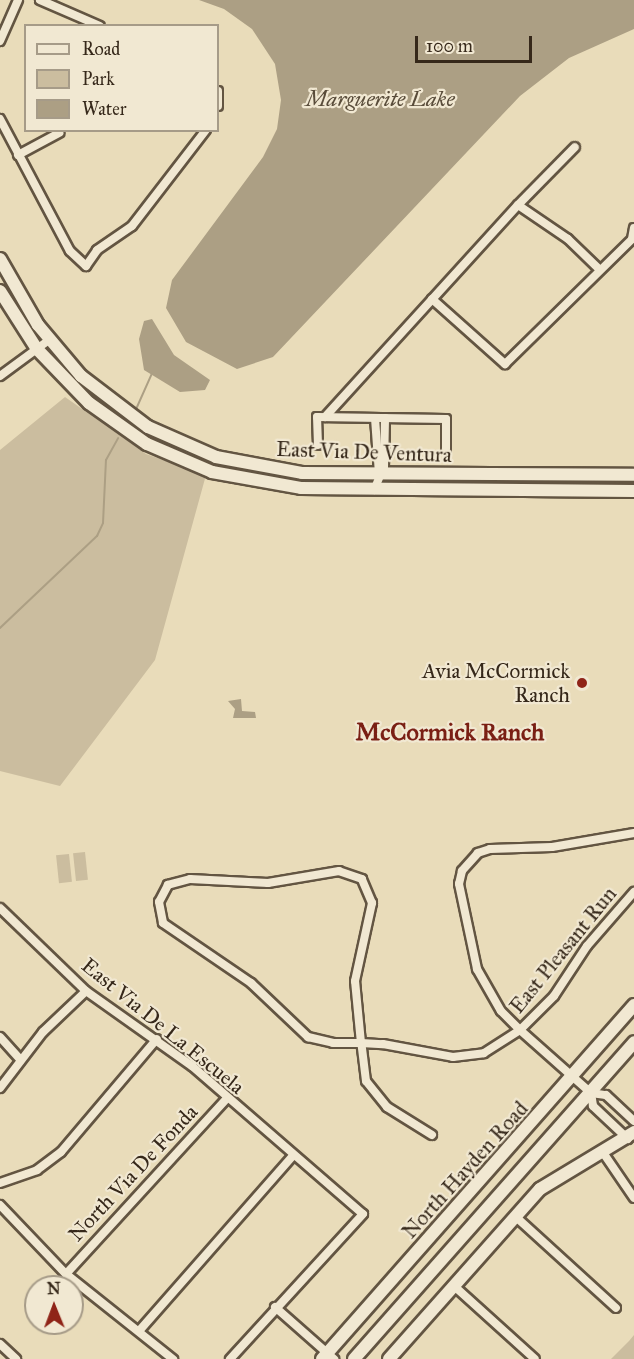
<!DOCTYPE html>
<html>
<head>
<meta charset="utf-8">
<style>
	body { margin:0 }
	#map { position:relative; width:634px; height:1359px; overflow:hidden; background:#e9dcba; font-family:"IM FELL Great Primer",serif }
	div>[style] { position:absolute }
	[style*='--x'] { left:calc(var(--x)*1px); top:calc(var(--y)*1px); width:calc(var(--w)*1px); rotate:calc(var(--a)*1deg) }
	.green>* { inset:0; background:#cbbd9f; transform-origin:0 0 }
	.water>* { inset:0; background:#ac9f84 }
	.stream>* { height:2px; margin:-1px; padding:0 1px; transform-origin:1px; border-radius:1px; background:#ac9f84 }
	.roads { filter:drop-shadow(2px 0 #635542) drop-shadow(-2px 0 #635542) drop-shadow(0 2px #635542) drop-shadow(0 -2px #635542) }
	.street>* { height:8px; margin:-4px; padding:0 4px; transform-origin:4px; border-radius:4px; background:#f1e8d2 }
	.secondary>* { height:12px; margin:-6px; padding:0 6px; transform-origin:6px; border-radius:6px; background:#f1e8d2 }
	.dots>* { width:16px; height:16px; translate:-50% -50%; box-sizing:border-box; border:3px solid #f1e8d2; border-radius:50% }
	span { translate:-50% -50%; white-space:nowrap; text-align:center; line-height:1.15; -webkit-text-stroke:4.5px #f1e8d2; paint-order:stroke }
	.street-label { font-size:21px; color:#36281a }
	.poi-label { font-size:21px; color:#36281a }
	.right { translate:-100% -50%; text-align:right }
	.water-label { font-size:22px; color:#594c3a; font-style:italic }
	.quarter-label { font-size:24px; color:#7a1f14; font-weight:700 }
	.legend { position:absolute; left:24px; top:24px; width:195px; height:108px; box-sizing:border-box; background:#f1e8d2; border:2px solid #a69b88; margin:0; padding:8px 10px; list-style:none; font-size:18px; color:#36281a }
	.legend li { display:flex; align-items:center; gap:12px; height:30px }
	.legend b { width:30px; border:2px solid #a69b88 }
	.north { position:absolute; left:24px; top:1275px; width:60px; height:60px; box-sizing:border-box; background:#f1e8d2; border:2px solid #a69b88; border-radius:50%; rotate:359deg; font-size:16px; font-weight:700; line-height:24px; text-align:center; color:#36281a }
	.north::after { content:''; display:block; margin:auto; width:21px; height:27px; background:#8f2418; clip-path:polygon(50% 0,100% 100%,50% 72%,0 100%) }
	.scale { position:absolute; left:415px; top:36px; width:117px; height:27px; box-sizing:border-box; border:3px solid #36281a; border-top:0; padding-left:8px; font-size:18px; line-height:21px; white-space:nowrap; color:#36281a; -webkit-text-stroke:4px #f1e8d2; paint-order:stroke }
</style>
</head>
<body>
<div id="map">
	<div class="green">
		<i style="clip-path:polygon(65px 397px,146px 454px,206px 475px,155px 660px,60px 786px,0 771px,0 450px)"></i>
		<i style="left:85px;top:852px;width:28px;height:12px;rotate:84deg"></i>
		<i style="left:69px;top:854px;width:28px;height:13px;rotate:84deg"></i>
		<i style="clip-path:polygon(634px 1335px,634px 1359px,611px 1359px,629px 1341px)"></i>
	</div>
	<div class="water">
		<i style="clip-path:polygon(199px 0,634px 0,634px 29px,569px 58px,520px 96px,273px 357px,237px 369px,186px 342px,166px 308px,172px 280px,263px 157px,277px 129px,281px 100px,275px 64px,252px 29px,224px 9px)"></i>
		<i style="clip-path:polygon(152px 319px,174px 355px,210px 380px,205px 390px,180px 392px,144px 370px,139px 339px,144px 321px)"></i>
		<i style="clip-path:polygon(241px 699px,242px 711px,255px 712px,256px 718px,233px 718px,235px 709px,228px 701px)"></i>
	</div>
	<div class="stream">
		<i style="--x:137;--y:407;--w:36;--a:-66"></i>
		<i style="--x:0;--y:628;--w:134;--a:-43.5"></i>
		<i style="--x:97;--y:536;--w:14;--a:-65"></i>
		<i style="--x:103;--y:523;--w:63;--a:-87.3"></i>
		<i style="--x:106;--y:460;--w:25;--a:-61"></i>
	</div>
	<div class="roads">
		<div class="street">
			<i style="--x:40;--y:0;--w:65;--a:23.4"></i>
			<i style="--x:0;--y:41;--w:45;--a:-66.3"></i>
			<i style="--x:218;--y:91;--w:15;--a:90"></i>
			<i style="--x:0;--y:119;--w:149;--a:62.1"></i>
			<i style="--x:70;--y:251;--w:22;--a:43"></i>
			<i style="--x:86;--y:266;--w:19;--a:-55"></i>
			<i style="--x:97;--y:250;--w:42;--a:-34.4"></i>
			<i style="--x:132;--y:226;--w:121;--a:-52.4"></i>
			<i style="--x:18;--y:155;--w:47;--a:-28.2"></i>
			<i style="--x:518;--y:205;--w:81;--a:-45.5"></i>
			<i style="--x:432;--y:299;--w:98;--a:41.7"></i>
			<i style="--x:505;--y:364;--w:178;--a:-44.5"></i>
			<i style="--x:632;--y:239;--w:11;--a:-80"></i>
			<i style="--x:0;--y:376;--w:61;--a:-36.3"></i>
			<i style="--x:325;--y:417;--w:287;--a:-47.7"></i>
			<i style="--x:518;--y:205;--w:60;--a:34.2"></i>
			<i style="--x:568;--y:239;--w:43;--a:44.1"></i>
			<i style="--x:375;--y:418;--w:56;--a:85.9"></i>
			<i style="--x:318;--y:445;--w:28;--a:-92"></i>
			<i style="--x:317;--y:417;--w:129;--a:0.9"></i>
			<i style="--x:446;--y:419;--w:30;--a:90"></i>
			<i style="--x:374;--y:490;--w:25;--a:-67"></i>
			<i style="--x:384;--y:467;--w:49;--a:-88.8"></i>
			<i style="--x:634;--y:833;--w:83;--a:170.3"></i>
			<i style="--x:552;--y:847;--w:62;--a:178.2"></i>
			<i style="--x:490;--y:849;--w:13;--a:162"></i>
			<i style="--x:478;--y:853;--w:24;--a:132"></i>
			<i style="--x:462;--y:871;--w:13;--a:103"></i>
			<i style="--x:459;--y:884;--w:87;--a:78"></i>
			<i style="--x:477;--y:969;--w:48;--a:60.3"></i>
			<i style="--x:501;--y:1011;--w:27;--a:45"></i>
			<i style="--x:520;--y:1030;--w:48;--a:-45"></i>
			<i style="--x:554;--y:996;--w:60;--a:-56.6"></i>
			<i style="--x:587;--y:946;--w:72;--a:-49"></i>
			<i style="--x:0;--y:908;--w:120;--a:44"></i>
			<i style="--x:86;--y:991;--w:130;--a:35.3"></i>
			<i style="--x:192;--y:1066;--w:226;--a:40.9"></i>
			<i style="--x:363;--y:1214;--w:197;--a:132.5"></i>
			<i style="--x:0;--y:1037;--w:31;--a:48"></i>
			<i style="--x:0;--y:1088;--w:71;--a:-52.5"></i>
			<i style="--x:43;--y:1032;--w:59;--a:-43.6"></i>
			<i style="--x:591;--y:1093;--w:13;--a:81"></i>
			<i style="--x:593;--y:1106;--w:48;--a:43.3"></i>
			<i style="--x:432;--y:1135;--w:53;--a:-148.1"></i>
			<i style="--x:387;--y:1107;--w:33;--a:-129"></i>
			<i style="--x:366;--y:1081;--w:38;--a:-97"></i>
			<i style="--x:361;--y:1043;--w:62;--a:-95.5"></i>
			<i style="--x:355;--y:981;--w:80;--a:-77.7"></i>
			<i style="--x:372;--y:903;--w:26;--a:-113"></i>
			<i style="--x:362;--y:879;--w:24;--a:-161"></i>
			<i style="--x:339;--y:871;--w:72;--a:170.4"></i>
			<i style="--x:268;--y:883;--w:78;--a:-177.1"></i>
			<i style="--x:190;--y:879;--w:23;--a:165"></i>
			<i style="--x:168;--y:885;--w:19;--a:118"></i>
			<i style="--x:159;--y:902;--w:21;--a:79"></i>
			<i style="--x:163;--y:923;--w:107;--a:34.3"></i>
			<i style="--x:251;--y:983;--w:79;--a:43.5"></i>
			<i style="--x:308;--y:1037;--w:26;--a:13"></i>
			<i style="--x:333;--y:1043;--w:28;--a:0"></i>
			<i style="--x:361;--y:1043;--w:22;--a:3"></i>
			<i style="--x:383;--y:1044;--w:71;--a:10.5"></i>
			<i style="--x:453;--y:1057;--w:31;--a:-7"></i>
			<i style="--x:484;--y:1053;--w:43;--a:-32.6"></i>
			<i style="--x:520;--y:1030;--w:95;--a:41.6"></i>
			<i style="--x:591;--y:1093;--w:15;--a:8"></i>
			<i style="--x:606;--y:1095;--w:38;--a:43"></i>
			<i style="--x:604;--y:1154;--w:53;--a:55.7"></i>
			<i style="--x:0;--y:1183;--w:39;--a:-19"></i>
			<i style="--x:37;--y:1170;--w:30;--a:-37"></i>
			<i style="--x:61;--y:1152;--w:148;--a:-49.7"></i>
			<i style="--x:0;--y:1205;--w:95;--a:46.3"></i>
			<i style="--x:66;--y:1274;--w:137;--a:38.5"></i>
			<i style="--x:516;--y:1217;--w:135;--a:42.3"></i>
			<i style="--x:66;--y:1274;--w:239;--a:-47.5"></i>
			<i style="--x:453;--y:1285;--w:110;--a:42.1"></i>
			<i style="--x:275;--y:1307;--w:79;--a:41.4"></i>
			<i style="--x:139;--y:1331;--w:233;--a:-48.7"></i>
			<i style="--x:0;--y:1344;--w:22;--a:43"></i>
		</div>
		<div class="secondary">
			<i style="--x:0;--y:259;--w:76;--a:60.1"></i>
			<i style="--x:38;--y:325;--w:67;--a:49.9"></i>
			<i style="--x:81;--y:376;--w:84;--a:37.3"></i>
			<i style="--x:148;--y:427;--w:74;--a:23.8"></i>
			<i style="--x:216;--y:457;--w:87;--a:10.5"></i>
			<i style="--x:302;--y:473;--w:332;--a:0.3"></i>
			<i style="--x:0;--y:291;--w:69;--a:57.5"></i>
			<i style="--x:37;--y:349;--w:75;--a:46.1"></i>
			<i style="--x:89;--y:403;--w:71;--a:35.3"></i>
			<i style="--x:147;--y:444;--w:71;--a:23.3"></i>
			<i style="--x:212;--y:472;--w:90;--a:10.2"></i>
			<i style="--x:301;--y:488;--w:333;--a:0.5"></i>
			<i style="--x:322;--y:1359;--w:472;--a:-48.6"></i>
			<i style="--x:354;--y:1359;--w:423;--a:-48.5"></i>
			<i style="--x:389;--y:1359;--w:227;--a:-48.4"></i>
			<i style="--x:540;--y:1189;--w:110;--a:-31.2"></i>
		</div>
	</div>
	<div class="dots">
		<i style="left:582px;top:683px;background:#8f2418"></i>
	</div>
	<div class="street-label">
		<span style="left:364px;top:452px;rotate:2deg">East Via De Ventura</span>
		<span style="left:563px;top:950px;rotate:-51deg">East Pleasant Run</span>
		<span style="left:163px;top:1026px;rotate:39deg">East Via De La Escuela</span>
		<span style="left:465px;top:1170px;rotate:-48deg">North Hayden Road</span>
		<span style="left:133px;top:1173px;rotate:-47deg">North Via De Fonda</span>
	</div>
	<div class="poi-label">
		<span class="right" style="left:570px;top:683px">Avia McCormick<br>Ranch</span>
	</div>
	<div class="water-label">
		<span style="left:380px;top:99px">Marguerite Lake</span>
	</div>
	<div class="quarter-label">
		<span style="left:450px;top:733px">McCormick Ranch</span>
	</div>
	<ul class="legend">
	<li><b style="height:8px;background:#f1e8d2"></b>Road</li>
	<li><b style="height:16px;background:#cbbd9f"></b>Park</li>
	<li><b style="height:16px;background:#ac9f84"></b>Water</li>
	</ul>
	<div class="north">N</div>
	<div class="scale">100 m</div>
</div>
</body>
</html>
